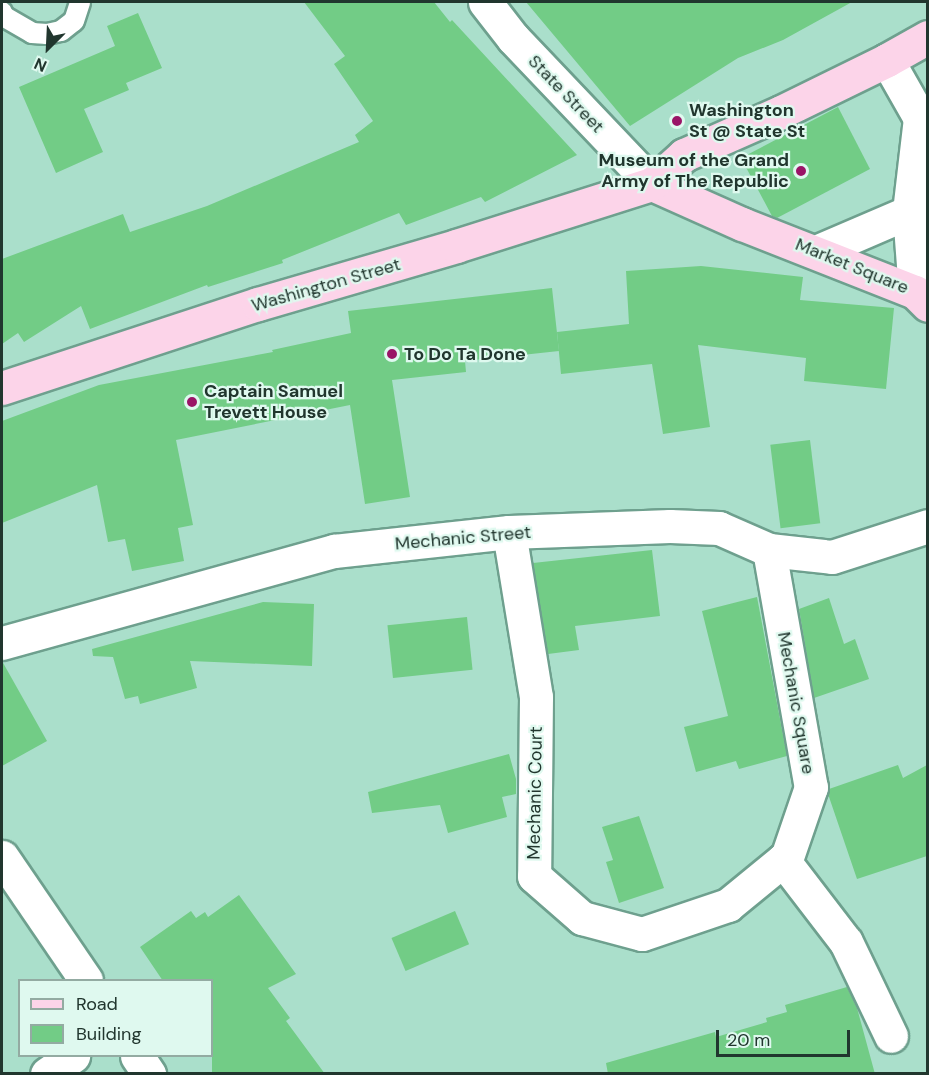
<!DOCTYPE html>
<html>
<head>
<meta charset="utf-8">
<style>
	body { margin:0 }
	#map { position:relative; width:929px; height:1075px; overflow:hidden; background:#aadfcb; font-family:"DM Sans",sans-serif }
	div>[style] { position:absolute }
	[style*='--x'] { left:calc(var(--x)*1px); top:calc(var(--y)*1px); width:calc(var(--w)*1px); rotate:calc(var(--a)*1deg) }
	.building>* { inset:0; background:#72cc86; transform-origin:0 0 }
	.roads { filter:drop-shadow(2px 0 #6ea08e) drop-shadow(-2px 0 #6ea08e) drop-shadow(0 2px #6ea08e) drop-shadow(0 -2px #6ea08e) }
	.lane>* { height:20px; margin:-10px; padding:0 10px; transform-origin:10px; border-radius:10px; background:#fff }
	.street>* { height:33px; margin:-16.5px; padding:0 16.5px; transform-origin:16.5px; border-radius:16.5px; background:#fff }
	.secondary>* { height:33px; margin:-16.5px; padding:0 16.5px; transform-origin:16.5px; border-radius:16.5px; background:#fcd4e9 }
	.dots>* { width:16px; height:16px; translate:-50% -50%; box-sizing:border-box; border:3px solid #dff9ef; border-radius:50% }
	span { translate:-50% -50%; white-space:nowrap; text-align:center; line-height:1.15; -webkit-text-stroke:4.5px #dff9ef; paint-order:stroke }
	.street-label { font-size:18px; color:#21362e }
	.poi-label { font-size:18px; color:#21362e; font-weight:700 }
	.left { translate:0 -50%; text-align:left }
	.right { translate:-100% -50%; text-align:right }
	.frame { position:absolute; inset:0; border:3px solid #21362e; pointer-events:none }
	.legend { position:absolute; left:18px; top:979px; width:195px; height:78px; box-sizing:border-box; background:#dff9ef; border:2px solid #93aba2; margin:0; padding:8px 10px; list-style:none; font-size:18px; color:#21362e }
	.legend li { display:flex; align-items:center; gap:12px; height:30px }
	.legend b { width:30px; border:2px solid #93aba2 }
	.north { position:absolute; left:18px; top:18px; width:60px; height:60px; -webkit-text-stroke:4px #dff9ef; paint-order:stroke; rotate:204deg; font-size:16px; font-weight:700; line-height:24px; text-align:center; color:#21362e }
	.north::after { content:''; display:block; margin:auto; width:21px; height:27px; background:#21362e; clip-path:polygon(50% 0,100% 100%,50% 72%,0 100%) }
	.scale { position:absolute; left:716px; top:1030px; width:134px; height:27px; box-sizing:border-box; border:3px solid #21362e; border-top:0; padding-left:8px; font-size:18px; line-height:21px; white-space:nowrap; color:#21362e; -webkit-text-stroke:4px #dff9ef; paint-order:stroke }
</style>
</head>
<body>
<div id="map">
	<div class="building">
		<i style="clip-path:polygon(304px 2px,434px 2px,450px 22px,452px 20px,577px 155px,485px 202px,481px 197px,406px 225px,399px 213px,282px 260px,283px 263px,208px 287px,207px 285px,90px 329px,81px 306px,24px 342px,18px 333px,2px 344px,2px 259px,123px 214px,130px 232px,207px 206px,359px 142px,355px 135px,373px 121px,334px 64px,345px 56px)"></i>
		<i style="clip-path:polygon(526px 2px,852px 2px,783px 40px,738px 58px,630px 126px)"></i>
		<i style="clip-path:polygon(138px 13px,162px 68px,126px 83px,129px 90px,84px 109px,103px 152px,56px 173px,19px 87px,115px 46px,107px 26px)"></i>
		<i style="clip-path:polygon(838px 107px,870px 169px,777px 218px,772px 216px,741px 158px)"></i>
		<i style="clip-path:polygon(701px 266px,803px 277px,800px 300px,894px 308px,886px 389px,804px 381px,806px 358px,698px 345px,710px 427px,663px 434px,652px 364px,561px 374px,557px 332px,629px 324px,626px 271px)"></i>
		<i style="clip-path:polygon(552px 288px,559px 351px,465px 361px,466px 372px,392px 380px,410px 497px,365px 504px,350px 405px,176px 440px,193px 525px,178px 528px,184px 561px,132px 571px,125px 539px,108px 542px,97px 485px,2px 523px,2px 421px,99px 385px,273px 352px,272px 350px,351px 333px,348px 311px)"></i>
		<i style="left:810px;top:440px;width:84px;height:40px;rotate:83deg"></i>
		<i style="clip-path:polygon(652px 550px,660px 616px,575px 626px,579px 650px,548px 654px,533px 563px)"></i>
		<i style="clip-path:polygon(757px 597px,787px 756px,739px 769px,736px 761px,696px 772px,684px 727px,728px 716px,702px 611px)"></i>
		<i style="clip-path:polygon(829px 598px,844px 644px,855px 639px,869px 679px,814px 698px,799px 609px)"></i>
		<i style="clip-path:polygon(263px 602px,314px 604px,312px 666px,190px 661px,197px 688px,140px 704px,138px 696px,125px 699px,113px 657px,93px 656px,92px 649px)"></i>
		<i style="left:467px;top:617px;width:53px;height:80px;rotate:84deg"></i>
		<i style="clip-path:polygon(2px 661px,47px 741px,2px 766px)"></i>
		<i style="clip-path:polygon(509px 754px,516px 779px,516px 794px,502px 797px,507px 817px,448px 833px,440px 805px,372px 813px,368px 792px)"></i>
		<i style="clip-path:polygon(898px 765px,903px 778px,927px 765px,927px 856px,857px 879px,828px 794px,829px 789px)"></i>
		<i style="clip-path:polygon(639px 816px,664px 888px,619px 903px,606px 862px,613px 860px,602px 827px)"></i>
		<i style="clip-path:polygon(239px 895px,296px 974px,268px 988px,290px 1018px,286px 1021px,325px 1074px,212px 1074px,212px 981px,163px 981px,140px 947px,191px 911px,196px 918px,205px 912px,208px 917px)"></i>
		<i style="left:455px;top:911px;width:36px;height:69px;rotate:67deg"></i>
		<i style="clip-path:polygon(847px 987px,857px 1008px,875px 1074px,608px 1074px,606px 1063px,715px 1032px,716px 1037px,767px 1022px,766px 1018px,787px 1012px,785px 1005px)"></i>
	</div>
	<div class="roads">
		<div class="lane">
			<i style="--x:2;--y:12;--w:4;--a:76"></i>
			<i style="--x:3;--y:16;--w:34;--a:30"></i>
			<i style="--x:32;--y:33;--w:15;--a:4"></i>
			<i style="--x:47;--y:34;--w:14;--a:-12"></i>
			<i style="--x:61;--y:31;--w:16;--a:-38"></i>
			<i style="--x:74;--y:21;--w:20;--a:-72"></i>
		</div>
		<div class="street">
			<i style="--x:485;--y:2;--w:46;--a:52.1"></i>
			<i style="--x:513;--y:38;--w:202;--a:46.4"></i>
			<i style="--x:887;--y:60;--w:67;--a:60.4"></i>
			<i style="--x:920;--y:118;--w:95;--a:96.7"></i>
			<i style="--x:909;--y:212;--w:80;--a:85.7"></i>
			<i style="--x:816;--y:252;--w:101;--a:-23.3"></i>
			<i style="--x:509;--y:532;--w:167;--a:80.7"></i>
			<i style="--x:536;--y:697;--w:179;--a:90.6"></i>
			<i style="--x:534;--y:876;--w:64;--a:41.2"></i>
			<i style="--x:582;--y:918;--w:62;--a:14.9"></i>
			<i style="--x:642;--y:934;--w:91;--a:-18.6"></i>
			<i style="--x:728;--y:905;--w:71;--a:-39.3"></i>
			<i style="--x:769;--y:550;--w:241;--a:80"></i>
			<i style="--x:811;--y:787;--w:74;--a:108.9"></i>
			<i style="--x:787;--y:857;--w:5;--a:143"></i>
			<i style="--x:783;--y:860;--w:103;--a:52.5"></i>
			<i style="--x:846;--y:942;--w:104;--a:64.4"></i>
			<i style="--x:2;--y:643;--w:345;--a:-15.5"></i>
			<i style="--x:334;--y:551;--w:176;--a:-6.2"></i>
			<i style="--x:509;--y:532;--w:161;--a:-2.1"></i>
			<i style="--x:670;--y:526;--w:49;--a:2.3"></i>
			<i style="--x:719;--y:528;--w:55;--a:23.7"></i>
			<i style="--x:769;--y:550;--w:63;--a:6.3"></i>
			<i style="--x:832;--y:557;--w:101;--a:-17.9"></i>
			<i style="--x:2;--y:857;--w:149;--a:55.7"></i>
			<i style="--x:137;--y:1056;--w:22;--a:56"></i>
			<i style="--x:47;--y:1074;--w:32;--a:-35"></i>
		</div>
		<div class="secondary">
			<i style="--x:652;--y:184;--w:98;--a:24"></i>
			<i style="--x:742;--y:224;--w:186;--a:21.5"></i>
			<i style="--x:915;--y:292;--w:18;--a:45"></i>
			<i style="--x:2;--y:388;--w:269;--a:-18.2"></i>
			<i style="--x:258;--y:304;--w:206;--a:-16.3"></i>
			<i style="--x:456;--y:246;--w:206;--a:-17.6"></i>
			<i style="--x:652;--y:184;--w:43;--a:-42.2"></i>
			<i style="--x:684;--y:155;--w:106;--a:-23.9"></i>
			<i style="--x:781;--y:112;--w:118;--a:-26.1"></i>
			<i style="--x:887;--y:60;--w:47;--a:-29.3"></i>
		</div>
	</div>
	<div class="dots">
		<i style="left:677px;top:121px;background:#9a1467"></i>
		<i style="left:801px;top:171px;background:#9a1467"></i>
		<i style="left:392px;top:354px;background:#9a1467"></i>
		<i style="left:192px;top:402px;background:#9a1467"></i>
	</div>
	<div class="street-label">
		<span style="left:566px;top:94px;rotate:46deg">State Street</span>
		<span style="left:852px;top:266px;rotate:22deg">Market Square</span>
		<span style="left:326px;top:285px;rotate:-16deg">Washington Street</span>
		<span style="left:463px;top:538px;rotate:-5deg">Mechanic Street</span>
		<span style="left:796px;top:703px;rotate:80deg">Mechanic Square</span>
		<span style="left:535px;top:793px;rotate:-89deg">Mechanic Court</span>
	</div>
	<div class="poi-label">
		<span class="left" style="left:689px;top:121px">Washington<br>St @ State St</span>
		<span class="right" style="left:789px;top:171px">Museum of the Grand<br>Army of The Republic</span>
		<span class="left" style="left:404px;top:354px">To Do Ta Done</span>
		<span class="left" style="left:204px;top:402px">Captain Samuel<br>Trevett House</span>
	</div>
	<div class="frame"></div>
	<ul class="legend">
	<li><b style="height:8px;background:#fcd4e9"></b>Road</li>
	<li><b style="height:16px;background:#72cc86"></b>Building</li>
	</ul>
	<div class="north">N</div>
	<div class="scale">20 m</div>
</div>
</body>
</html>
